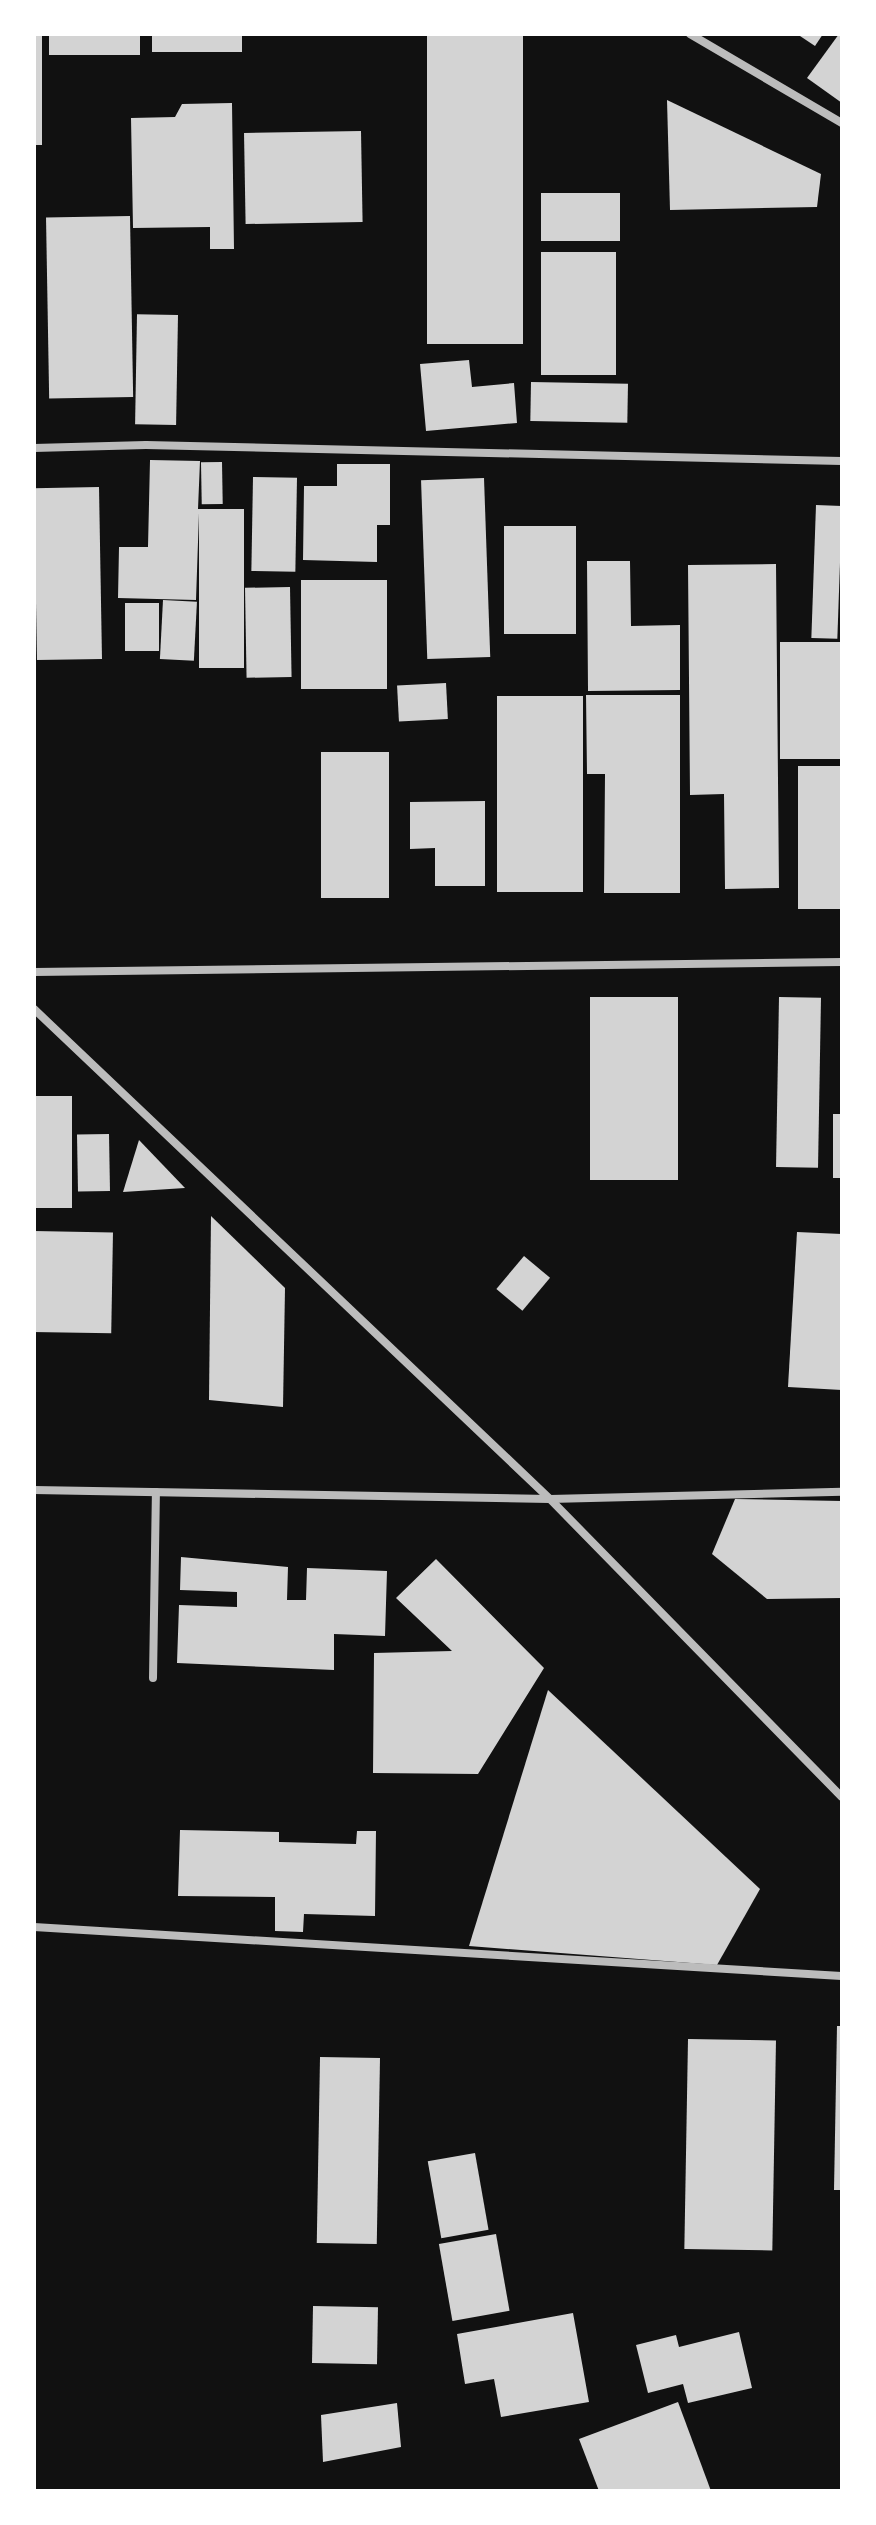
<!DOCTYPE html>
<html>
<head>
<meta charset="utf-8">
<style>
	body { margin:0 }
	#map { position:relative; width:876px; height:2525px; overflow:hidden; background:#111; font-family:"Exo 2",sans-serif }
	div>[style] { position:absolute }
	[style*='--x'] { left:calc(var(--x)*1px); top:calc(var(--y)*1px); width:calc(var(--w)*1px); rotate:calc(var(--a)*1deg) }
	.building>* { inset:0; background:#d3d3d3; transform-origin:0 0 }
	.minor>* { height:8px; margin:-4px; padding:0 4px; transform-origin:4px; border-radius:4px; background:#bcbcbc }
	span { translate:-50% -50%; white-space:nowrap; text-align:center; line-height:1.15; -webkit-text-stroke:7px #fff; paint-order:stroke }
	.frame { position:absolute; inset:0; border:36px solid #fff; pointer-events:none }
</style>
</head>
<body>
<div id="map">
	<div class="building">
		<i style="left:34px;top:34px;width:8px;height:111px"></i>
		<i style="left:49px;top:34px;width:91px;height:21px"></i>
		<i style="left:152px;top:34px;width:90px;height:18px"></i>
		<i style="left:427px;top:34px;width:96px;height:310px"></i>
		<i style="clip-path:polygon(797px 34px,823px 34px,815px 46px)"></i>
		<i style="clip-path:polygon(839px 34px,842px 34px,842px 103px,807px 78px)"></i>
		<i style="clip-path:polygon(667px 100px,821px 174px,817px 207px,670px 210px)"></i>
		<i style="clip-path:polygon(232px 103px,234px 249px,210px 249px,210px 227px,133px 228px,131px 118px,175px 117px,182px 104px)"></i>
		<i style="left:361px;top:131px;width:91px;height:117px;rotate:89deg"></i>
		<i style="left:620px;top:193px;width:48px;height:79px;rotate:90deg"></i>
		<i style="left:130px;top:216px;width:181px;height:84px;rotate:89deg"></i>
		<i style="left:541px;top:252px;width:75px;height:123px"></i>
		<i style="left:178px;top:315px;width:110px;height:41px;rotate:91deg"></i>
		<i style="clip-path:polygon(469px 360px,472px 387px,514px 383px,517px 423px,426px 431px,420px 364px)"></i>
		<i style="left:531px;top:382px;width:97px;height:39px;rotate:1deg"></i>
		<i style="clip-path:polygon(150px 460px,200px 461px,198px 509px,244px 509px,244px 668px,199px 668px,199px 513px,196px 600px,118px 598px,119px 547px,148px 547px)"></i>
		<i style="left:222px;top:462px;width:42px;height:21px;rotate:89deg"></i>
		<i style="clip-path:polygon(337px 464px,390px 464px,390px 525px,377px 525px,377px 562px,303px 560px,304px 486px,337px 486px)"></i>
		<i style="left:253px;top:477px;width:44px;height:94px;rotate:1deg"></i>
		<i style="left:484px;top:478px;width:179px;height:63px;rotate:88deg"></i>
		<i style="left:99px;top:487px;width:172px;height:65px;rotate:89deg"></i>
		<i style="left:816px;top:505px;width:26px;height:133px;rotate:2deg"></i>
		<i style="left:504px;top:526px;width:72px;height:108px"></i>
		<i style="clip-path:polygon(587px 561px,630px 561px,631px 626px,680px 625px,680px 690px,588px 691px)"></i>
		<i style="clip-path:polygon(776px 564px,779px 888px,725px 889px,724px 794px,690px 795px,688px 565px)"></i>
		<i style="left:301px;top:580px;width:86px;height:109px"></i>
		<i style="left:290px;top:587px;width:90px;height:45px;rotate:89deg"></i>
		<i style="left:163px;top:600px;width:34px;height:59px;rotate:3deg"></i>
		<i style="left:125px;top:603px;width:34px;height:48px"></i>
		<i style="left:842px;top:642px;width:117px;height:62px;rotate:90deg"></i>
		<i style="left:446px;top:683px;width:36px;height:49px;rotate:87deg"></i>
		<i style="clip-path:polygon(586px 695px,680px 695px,680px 893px,604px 893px,605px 774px,587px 774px)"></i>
		<i style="left:583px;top:696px;width:196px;height:86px;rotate:90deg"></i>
		<i style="left:321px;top:752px;width:68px;height:146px"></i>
		<i style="left:798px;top:766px;width:44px;height:143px"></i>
		<i style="clip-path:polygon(485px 801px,485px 886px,435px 886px,435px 848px,410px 849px,410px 802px)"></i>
		<i style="left:678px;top:997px;width:183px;height:88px;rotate:90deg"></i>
		<i style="left:779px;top:997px;width:42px;height:170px;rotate:1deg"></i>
		<i style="left:34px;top:1096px;width:38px;height:112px"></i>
		<i style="left:842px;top:1114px;width:64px;height:9px;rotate:90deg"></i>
		<i style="left:109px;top:1134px;width:57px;height:32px;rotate:89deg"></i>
		<i style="clip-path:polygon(139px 1140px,185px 1188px,123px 1192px)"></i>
		<i style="clip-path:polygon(211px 1216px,285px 1288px,283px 1407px,209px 1400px)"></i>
		<i style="left:34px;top:1231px;width:79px;height:101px;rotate:1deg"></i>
		<i style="clip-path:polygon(797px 1232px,842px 1234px,842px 1390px,788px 1387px)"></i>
		<i style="left:524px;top:1256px;width:34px;height:43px;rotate:40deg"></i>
		<i style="clip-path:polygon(735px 1499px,842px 1501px,842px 1598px,767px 1599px,712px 1554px)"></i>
		<i style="clip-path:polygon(181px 1557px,288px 1567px,287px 1600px,306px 1600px,307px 1568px,387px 1571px,385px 1636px,334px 1634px,334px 1670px,177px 1663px,179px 1605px,237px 1607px,237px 1592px,180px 1590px)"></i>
		<i style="clip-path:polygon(436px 1559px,544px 1668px,478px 1774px,373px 1773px,374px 1653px,452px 1651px,396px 1598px)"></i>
		<i style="clip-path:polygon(548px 1690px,760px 1889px,717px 1965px,469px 1946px)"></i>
		<i style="clip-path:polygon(180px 1830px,279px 1832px,279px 1842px,356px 1844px,357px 1831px,376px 1831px,375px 1916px,304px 1914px,303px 1932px,275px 1931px,275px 1897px,178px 1896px)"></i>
		<i style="clip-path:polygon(837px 2026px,842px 2026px,842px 2190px,834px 2190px)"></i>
		<i style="left:688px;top:2039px;width:88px;height:210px;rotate:1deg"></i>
		<i style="left:380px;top:2058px;width:186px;height:60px;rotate:91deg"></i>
		<i style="left:475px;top:2153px;width:78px;height:48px;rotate:80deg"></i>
		<i style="left:496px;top:2234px;width:78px;height:58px;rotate:80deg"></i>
		<i style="left:313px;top:2306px;width:65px;height:57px;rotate:1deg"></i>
		<i style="clip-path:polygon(573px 2313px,589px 2402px,501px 2417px,494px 2379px,465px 2384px,457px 2334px)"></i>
		<i style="clip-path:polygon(739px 2332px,752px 2388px,688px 2403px,683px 2384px,648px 2393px,636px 2345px,676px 2335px,679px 2347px)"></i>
		<i style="clip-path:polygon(678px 2402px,711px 2491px,599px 2491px,579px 2439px)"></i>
		<i style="clip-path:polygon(397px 2403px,401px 2447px,323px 2462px,321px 2415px)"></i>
	</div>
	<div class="minor">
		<i style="--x:690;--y:34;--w:176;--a:30.4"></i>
		<i style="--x:34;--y:448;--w:112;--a:-1.5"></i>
		<i style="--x:146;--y:445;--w:696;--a:1.32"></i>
		<i style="--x:34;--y:972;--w:808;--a:-0.71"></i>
		<i style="--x:34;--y:1009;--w:712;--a:43.52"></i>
		<i style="--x:550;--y:1499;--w:417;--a:45.6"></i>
		<i style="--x:34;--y:1490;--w:516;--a:1"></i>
		<i style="--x:550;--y:1499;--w:292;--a:-1.4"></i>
		<i style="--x:153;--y:1678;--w:186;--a:-89.1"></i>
		<i style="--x:34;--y:1927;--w:809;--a:3.47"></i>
	</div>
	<div class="frame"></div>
</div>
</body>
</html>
